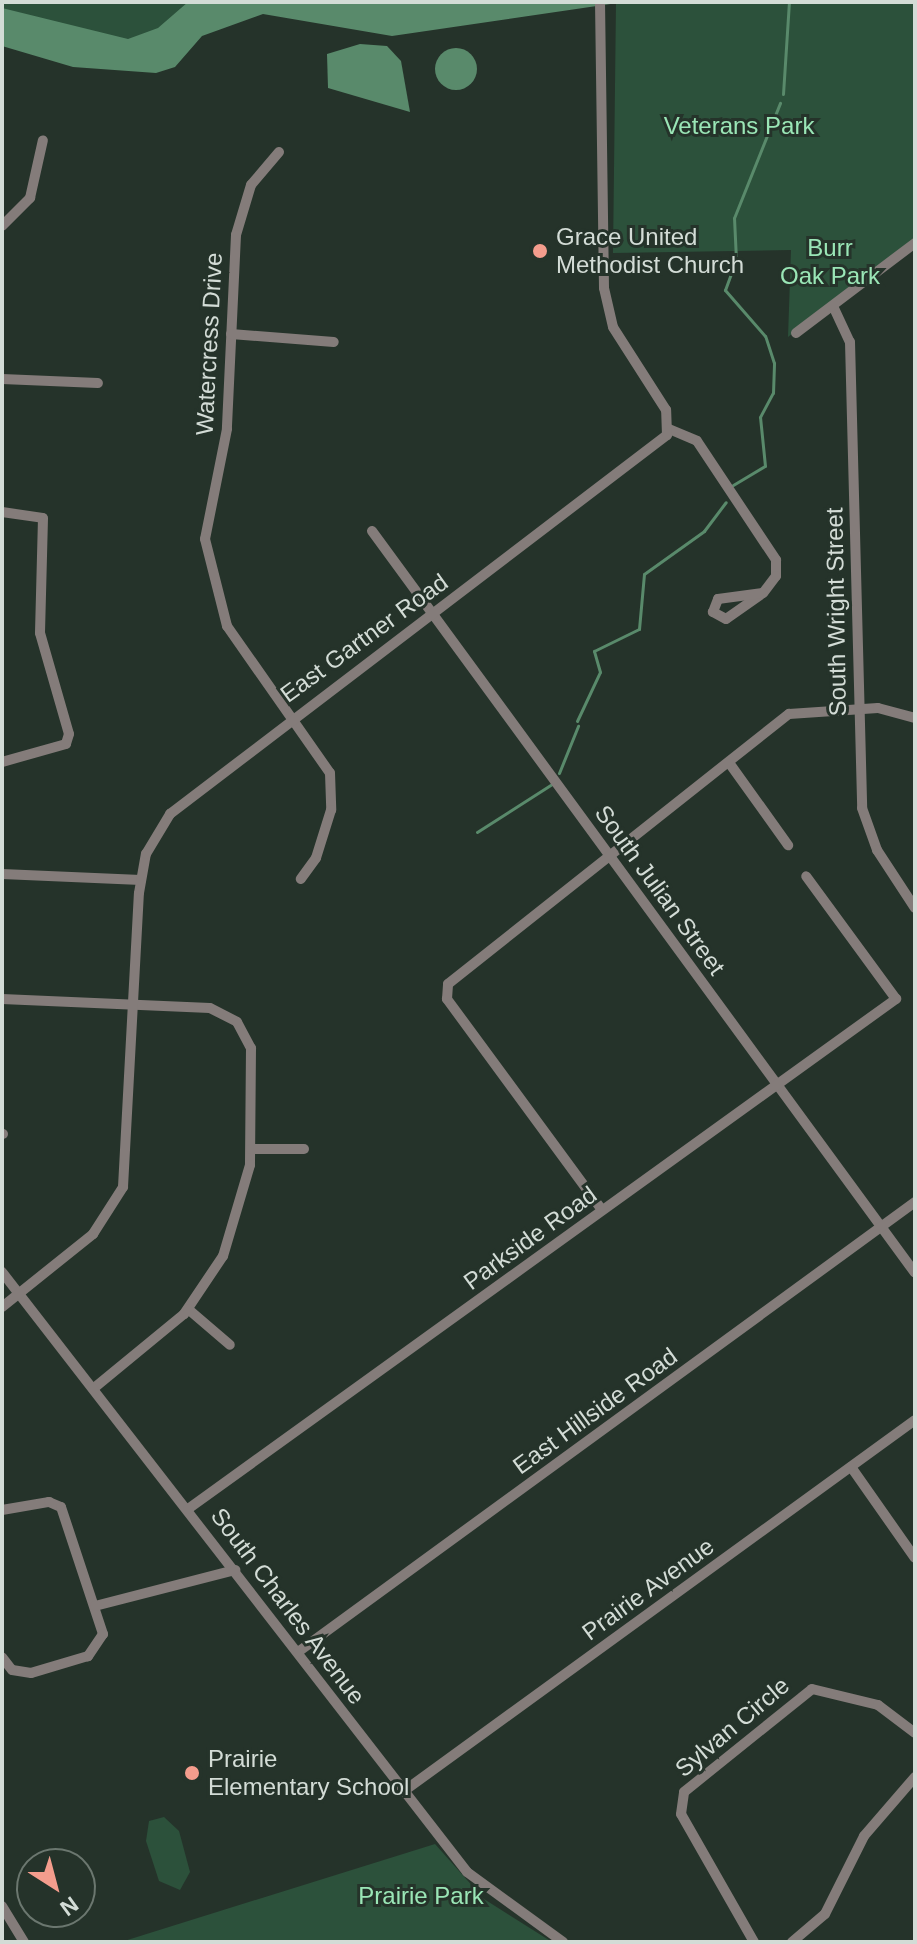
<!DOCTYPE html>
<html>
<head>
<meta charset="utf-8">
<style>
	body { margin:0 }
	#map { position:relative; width:917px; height:1944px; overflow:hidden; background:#25332a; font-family:Helvetica,sans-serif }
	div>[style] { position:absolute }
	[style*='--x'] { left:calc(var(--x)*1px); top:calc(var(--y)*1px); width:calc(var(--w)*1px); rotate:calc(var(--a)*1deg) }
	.green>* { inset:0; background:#2c513b }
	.water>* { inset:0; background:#598a6b }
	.round { border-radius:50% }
	.stream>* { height:3px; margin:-1.5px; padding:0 1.5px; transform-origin:1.5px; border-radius:1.5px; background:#598a6b }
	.minor>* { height:10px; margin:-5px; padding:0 5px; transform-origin:5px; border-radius:5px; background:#847c7a }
	.dots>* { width:22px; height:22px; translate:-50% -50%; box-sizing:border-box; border:4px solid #25332a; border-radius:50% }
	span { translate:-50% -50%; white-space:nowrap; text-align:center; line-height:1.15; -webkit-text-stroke:6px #25332a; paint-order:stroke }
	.park-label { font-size:24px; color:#9ae6b6 }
	.poi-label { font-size:24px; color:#d3dcd6 }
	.left { translate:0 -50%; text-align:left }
	.street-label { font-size:24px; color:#d3dcd6 }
	.frame { position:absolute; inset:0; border:4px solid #d3dcd6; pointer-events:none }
	.north { position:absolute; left:16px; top:1848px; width:80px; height:80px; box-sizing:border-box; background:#25332a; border:2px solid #6b776f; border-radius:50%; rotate:144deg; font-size:22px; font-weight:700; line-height:32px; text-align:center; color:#d3dcd6 }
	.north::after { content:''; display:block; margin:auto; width:28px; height:36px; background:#f49d8d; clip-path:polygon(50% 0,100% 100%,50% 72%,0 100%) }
</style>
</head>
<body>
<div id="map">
	<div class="green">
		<i style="clip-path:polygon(2px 2px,227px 2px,164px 51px,2px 24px)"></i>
		<i style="clip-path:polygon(616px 2px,915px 2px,915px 238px,788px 337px,791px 250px,613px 253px)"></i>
		<i style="clip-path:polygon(164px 1817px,179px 1831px,190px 1872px,180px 1890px,159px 1881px,146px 1841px,149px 1821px)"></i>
		<i style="clip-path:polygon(435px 1844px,484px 1899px,552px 1942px,121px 1942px)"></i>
	</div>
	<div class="water">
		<i style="clip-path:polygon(188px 2px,624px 2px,392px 36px,263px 14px,202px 36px,175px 67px,156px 73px,73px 67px,2px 46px,2px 8px,128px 39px,158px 28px)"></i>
		<i style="clip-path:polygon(360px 44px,387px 46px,401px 61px,410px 112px,328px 88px,327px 54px)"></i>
		<i class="round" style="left:435px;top:48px;width:42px;height:42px"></i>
	</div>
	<div class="stream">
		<i style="--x:783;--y:94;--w:92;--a:-86.3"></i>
		<i style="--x:733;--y:485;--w:37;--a:-31"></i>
		<i style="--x:765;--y:466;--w:49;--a:-95.8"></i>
		<i style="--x:760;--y:417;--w:27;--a:-62"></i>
		<i style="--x:773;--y:393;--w:30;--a:-88"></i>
		<i style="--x:774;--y:363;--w:28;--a:-108"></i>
		<i style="--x:765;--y:336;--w:61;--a:-131"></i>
		<i style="--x:725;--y:290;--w:32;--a:-70"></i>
		<i style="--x:736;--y:260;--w:42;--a:-92.7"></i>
		<i style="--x:734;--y:218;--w:124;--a:-68.2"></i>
		<i style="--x:577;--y:721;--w:54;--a:-64.9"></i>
		<i style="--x:600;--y:672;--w:22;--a:-106"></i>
		<i style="--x:594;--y:651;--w:50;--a:-26.1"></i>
		<i style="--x:639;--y:629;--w:55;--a:-84.8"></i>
		<i style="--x:644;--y:574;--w:74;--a:-35.6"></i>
		<i style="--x:704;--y:531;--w:36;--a:-53"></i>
		<i style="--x:559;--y:773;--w:51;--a:-68"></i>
		<i style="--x:477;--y:832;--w:89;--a:-32.6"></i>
	</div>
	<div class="minor">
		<i style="--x:279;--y:152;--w:43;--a:130.3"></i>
		<i style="--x:251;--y:185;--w:52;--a:106.7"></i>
		<i style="--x:236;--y:235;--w:194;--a:92.7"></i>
		<i style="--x:227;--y:429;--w:112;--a:101.3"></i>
		<i style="--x:205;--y:539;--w:90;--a:75.8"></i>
		<i style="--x:227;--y:626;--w:179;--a:55"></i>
		<i style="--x:330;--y:773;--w:37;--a:88"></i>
		<i style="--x:331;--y:810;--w:50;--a:107.4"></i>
		<i style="--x:316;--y:858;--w:26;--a:126"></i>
		<i style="--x:2;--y:226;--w:40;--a:-45"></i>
		<i style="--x:30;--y:198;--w:59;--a:-77.4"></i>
		<i style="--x:833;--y:306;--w:40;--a:65"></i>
		<i style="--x:850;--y:342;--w:466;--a:88.5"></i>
		<i style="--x:862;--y:808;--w:45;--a:70.3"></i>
		<i style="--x:877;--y:850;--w:69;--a:56.8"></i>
		<i style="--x:796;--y:333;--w:149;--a:-37.1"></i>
		<i style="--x:231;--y:334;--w:103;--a:4.4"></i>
		<i style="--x:2;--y:379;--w:96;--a:2.4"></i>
		<i style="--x:669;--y:429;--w:30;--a:23"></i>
		<i style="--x:697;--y:441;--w:143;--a:56.4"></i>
		<i style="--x:776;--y:560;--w:16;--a:90"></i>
		<i style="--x:776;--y:576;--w:21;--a:127"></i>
		<i style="--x:763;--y:593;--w:45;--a:144.9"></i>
		<i style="--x:726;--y:619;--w:15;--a:-152"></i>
		<i style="--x:713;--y:612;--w:14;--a:-69"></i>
		<i style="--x:718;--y:599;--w:45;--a:-7.6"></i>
		<i style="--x:2;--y:512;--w:41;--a:8.3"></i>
		<i style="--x:43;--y:518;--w:115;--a:91.5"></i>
		<i style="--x:40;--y:633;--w:105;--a:74"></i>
		<i style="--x:69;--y:734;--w:10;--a:107"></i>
		<i style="--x:66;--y:744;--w:66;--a:164.3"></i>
		<i style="--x:372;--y:531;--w:919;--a:53.8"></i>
		<i style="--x:730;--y:764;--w:100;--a:54.4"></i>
		<i style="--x:2;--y:874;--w:139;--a:2.5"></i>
		<i style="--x:2;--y:999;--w:208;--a:2.5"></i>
		<i style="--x:210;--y:1008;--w:30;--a:27"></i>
		<i style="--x:237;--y:1022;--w:30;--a:62"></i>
		<i style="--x:251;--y:1048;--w:117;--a:90.5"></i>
		<i style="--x:250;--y:1165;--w:95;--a:106.5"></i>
		<i style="--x:223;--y:1256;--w:70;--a:123.9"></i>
		<i style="--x:184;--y:1314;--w:117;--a:140.6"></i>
		<i style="--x:2;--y:1134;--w:1;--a:0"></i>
		<i style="--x:251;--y:1149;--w:53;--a:0"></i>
		<i style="--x:602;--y:1210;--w:262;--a:-126.3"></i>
		<i style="--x:447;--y:999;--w:15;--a:-86"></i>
		<i style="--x:448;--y:984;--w:435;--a:-38.4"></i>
		<i style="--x:789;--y:714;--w:89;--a:-3.9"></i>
		<i style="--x:878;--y:708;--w:38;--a:15"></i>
		<i style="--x:2;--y:1272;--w:759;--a:52.22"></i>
		<i style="--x:467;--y:1872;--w:119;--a:36.1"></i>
		<i style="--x:2;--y:1307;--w:117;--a:-38.7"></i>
		<i style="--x:93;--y:1234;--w:56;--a:-57.4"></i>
		<i style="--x:123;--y:1187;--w:294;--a:-86.9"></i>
		<i style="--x:139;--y:893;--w:40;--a:-80"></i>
		<i style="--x:146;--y:854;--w:47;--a:-59"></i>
		<i style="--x:170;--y:814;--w:625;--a:-37.33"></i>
		<i style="--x:667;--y:435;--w:25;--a:-92"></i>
		<i style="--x:666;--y:410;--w:98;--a:-122.6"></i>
		<i style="--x:613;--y:327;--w:40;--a:-103"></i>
		<i style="--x:604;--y:288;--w:286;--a:-90.8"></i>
		<i style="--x:188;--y:1309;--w:55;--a:40.6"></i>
		<i style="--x:851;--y:1467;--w:111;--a:54.9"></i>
		<i style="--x:188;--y:1509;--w:873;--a:-35.77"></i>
		<i style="--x:896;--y:999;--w:152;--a:-126.2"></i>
		<i style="--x:2;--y:1510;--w:48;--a:-9.7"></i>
		<i style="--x:49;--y:1502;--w:13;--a:23"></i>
		<i style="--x:61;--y:1507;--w:134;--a:71.7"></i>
		<i style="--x:103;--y:1634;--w:27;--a:124"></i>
		<i style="--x:88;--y:1656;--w:59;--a:163.4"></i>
		<i style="--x:31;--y:1673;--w:19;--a:-171"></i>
		<i style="--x:12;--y:1670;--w:16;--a:-128"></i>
		<i style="--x:95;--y:1606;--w:145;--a:-14.4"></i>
		<i style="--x:298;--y:1652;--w:764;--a:-36.1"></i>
		<i style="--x:404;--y:1791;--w:631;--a:-35.98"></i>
		<i style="--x:2;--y:1906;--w:42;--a:58.6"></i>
		<i style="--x:754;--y:1942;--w:147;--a:-119.7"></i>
		<i style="--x:681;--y:1814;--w:22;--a:-82"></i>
		<i style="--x:684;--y:1792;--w:164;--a:-38.8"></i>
		<i style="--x:812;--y:1689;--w:68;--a:13.6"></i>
		<i style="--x:878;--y:1705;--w:46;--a:37.1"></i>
		<i style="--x:792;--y:1942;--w:43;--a:-40.3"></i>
		<i style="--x:825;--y:1914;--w:87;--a:-63.4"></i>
		<i style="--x:864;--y:1836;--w:78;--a:-49.2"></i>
	</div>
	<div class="dots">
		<i style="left:540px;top:251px;background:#f49d8d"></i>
		<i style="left:192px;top:1773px;background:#f49d8d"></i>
	</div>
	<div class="park-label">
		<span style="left:739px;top:126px">Veterans Park</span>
		<span style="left:830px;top:262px">Burr<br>Oak Park</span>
		<span style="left:421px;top:1896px">Prairie Park</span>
	</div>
	<div class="poi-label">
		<span class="left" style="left:556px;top:251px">Grace United<br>Methodist Church</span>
		<span class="left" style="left:208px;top:1773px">Prairie<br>Elementary School</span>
	</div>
	<div class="street-label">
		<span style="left:209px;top:344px;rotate:-87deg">Watercress Drive</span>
		<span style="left:836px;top:612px;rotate:-91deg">South Wright Street</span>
		<span style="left:364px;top:638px;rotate:-36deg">East Gartner Road</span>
		<span style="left:660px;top:890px;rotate:54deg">South Julian Street</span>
		<span style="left:530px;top:1238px;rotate:-36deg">Parkside Road</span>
		<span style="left:595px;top:1411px;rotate:-36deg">East Hillside Road</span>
		<span style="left:648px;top:1589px;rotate:-36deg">Prairie Avenue</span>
		<span style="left:288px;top:1606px;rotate:53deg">South Charles Avenue</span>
		<span style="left:732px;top:1727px;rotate:-40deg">Sylvan Circle</span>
	</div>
	<div class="frame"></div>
	<div class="north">N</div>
</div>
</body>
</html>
